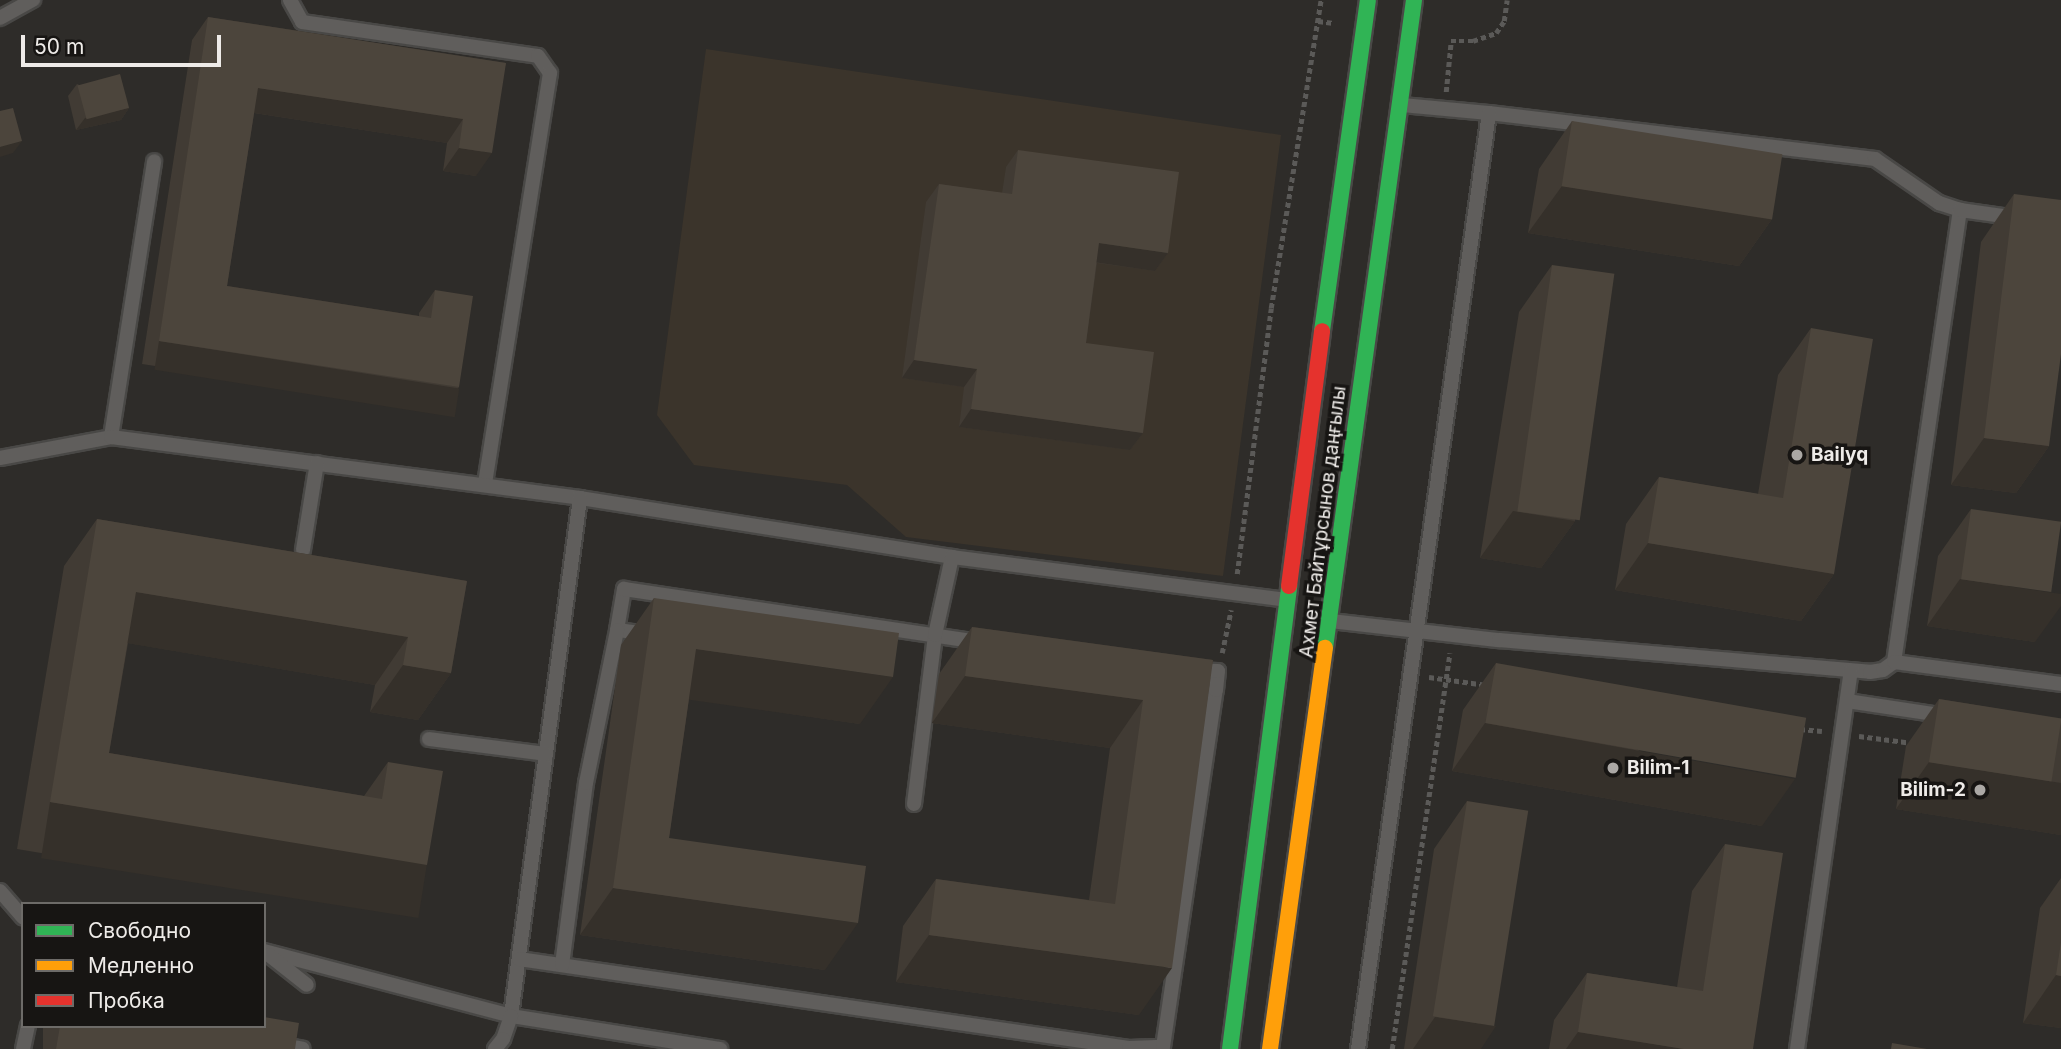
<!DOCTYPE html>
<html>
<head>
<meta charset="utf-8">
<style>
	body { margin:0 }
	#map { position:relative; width:2061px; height:1049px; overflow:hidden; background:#2e2c29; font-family:Inter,sans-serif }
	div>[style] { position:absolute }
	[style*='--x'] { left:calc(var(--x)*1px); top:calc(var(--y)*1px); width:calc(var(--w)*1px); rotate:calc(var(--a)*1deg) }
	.built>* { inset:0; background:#3b342b }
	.path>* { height:4.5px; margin-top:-2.25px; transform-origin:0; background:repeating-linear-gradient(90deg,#5b5a58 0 5px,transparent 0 8.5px) }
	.roads { filter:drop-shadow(2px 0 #494846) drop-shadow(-2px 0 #494846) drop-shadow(0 2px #494846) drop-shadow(0 -2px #494846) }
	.lane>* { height:14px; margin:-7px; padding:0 7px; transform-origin:7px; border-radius:7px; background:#605e5c }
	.fast>* { height:16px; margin:-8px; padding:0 8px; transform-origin:8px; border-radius:8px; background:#30b455 }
	.slow>* { height:16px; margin:-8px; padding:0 8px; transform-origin:8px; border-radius:8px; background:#ff9f0a }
	.jam>* { height:16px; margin:-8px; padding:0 8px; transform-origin:8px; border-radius:8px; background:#e5322d }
	.wall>* { inset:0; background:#413b34; transform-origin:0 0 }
	.shaded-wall>* { inset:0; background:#35302a; transform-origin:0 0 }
	.building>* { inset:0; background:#4c453c; transform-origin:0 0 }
	.dots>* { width:19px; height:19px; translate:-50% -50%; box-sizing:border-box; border:4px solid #171513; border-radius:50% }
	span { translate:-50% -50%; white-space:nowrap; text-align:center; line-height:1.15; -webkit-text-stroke:7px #171513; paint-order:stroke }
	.poi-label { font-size:19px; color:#eeebe8; font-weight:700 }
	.left { translate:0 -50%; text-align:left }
	.right { translate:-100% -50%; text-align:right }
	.street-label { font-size:19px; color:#eeebe8 }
	.legend { position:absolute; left:21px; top:902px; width:245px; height:126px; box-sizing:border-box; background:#171513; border:2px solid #6d6b68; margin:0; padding:9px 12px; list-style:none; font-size:21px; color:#eeebe8 }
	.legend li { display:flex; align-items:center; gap:14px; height:35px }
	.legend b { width:35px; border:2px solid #6d6b68 }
	.scale { position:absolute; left:21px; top:35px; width:200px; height:32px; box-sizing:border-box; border:4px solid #eeebe8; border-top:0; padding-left:9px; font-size:21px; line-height:24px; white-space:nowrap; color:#eeebe8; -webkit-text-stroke:5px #171513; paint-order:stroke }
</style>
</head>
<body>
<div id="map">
	<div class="built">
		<i style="clip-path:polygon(706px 49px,1281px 135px,1223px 576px,906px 537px,847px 485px,694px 465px,657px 415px)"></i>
	</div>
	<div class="path">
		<i style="--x:1318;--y:21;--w:16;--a:7"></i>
		<i style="--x:1446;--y:92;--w:51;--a:-84.4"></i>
		<i style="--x:1451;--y:41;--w:22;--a:0"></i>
		<i style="--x:1473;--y:41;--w:24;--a:-19"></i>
		<i style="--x:1496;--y:33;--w:14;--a:-56"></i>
		<i style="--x:1504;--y:21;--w:21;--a:-82"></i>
		<i style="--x:1237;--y:574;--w:268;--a:-82.7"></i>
		<i style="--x:1271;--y:308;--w:312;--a:-80.8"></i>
		<i style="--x:1222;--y:653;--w:44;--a:-78.2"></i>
		<i style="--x:1429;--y:677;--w:58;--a:8"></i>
		<i style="--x:1800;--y:729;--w:22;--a:5"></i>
		<i style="--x:1859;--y:736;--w:54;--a:7.4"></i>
		<i style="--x:1392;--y:1049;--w:400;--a:-81.7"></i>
	</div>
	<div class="roads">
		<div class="lane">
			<i style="--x:290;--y:0;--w:25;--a:61"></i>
			<i style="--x:302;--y:22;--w:238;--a:8.2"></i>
			<i style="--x:538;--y:56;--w:21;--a:55"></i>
			<i style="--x:550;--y:73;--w:417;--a:99"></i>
			<i style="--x:0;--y:18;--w:38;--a:-29"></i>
			<i style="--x:1402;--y:105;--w:87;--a:5.3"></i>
			<i style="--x:1489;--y:113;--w:389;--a:6.8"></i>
			<i style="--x:1875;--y:159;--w:78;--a:34.5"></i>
			<i style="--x:1939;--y:203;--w:22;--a:18"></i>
			<i style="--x:111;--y:437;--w:279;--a:-81.1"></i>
			<i style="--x:0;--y:458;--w:113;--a:-10.7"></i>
			<i style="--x:111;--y:437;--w:473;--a:7.4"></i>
			<i style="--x:580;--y:498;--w:377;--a:9"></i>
			<i style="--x:580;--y:498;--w:523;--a:97.59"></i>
			<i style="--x:511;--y:1016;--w:212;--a:9"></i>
			<i style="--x:303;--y:550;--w:88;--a:-80.9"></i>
			<i style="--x:1331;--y:621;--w:169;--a:6.5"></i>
			<i style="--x:1499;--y:640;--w:372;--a:4.9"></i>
			<i style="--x:1870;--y:672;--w:13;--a:-9"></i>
			<i style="--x:1883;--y:670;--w:14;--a:-36"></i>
			<i style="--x:1894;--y:662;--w:457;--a:-81.7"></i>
			<i style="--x:1960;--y:210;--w:59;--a:7.9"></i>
			<i style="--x:647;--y:634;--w:30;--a:-172"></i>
			<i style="--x:617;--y:630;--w:42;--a:-80.3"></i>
			<i style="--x:624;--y:589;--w:360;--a:8.5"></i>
			<i style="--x:1894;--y:662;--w:168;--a:7.5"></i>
			<i style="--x:1847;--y:701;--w:100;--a:8.6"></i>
			<i style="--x:429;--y:739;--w:118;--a:7.3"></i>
			<i style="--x:914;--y:804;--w:170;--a:-82.9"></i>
			<i style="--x:935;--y:635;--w:80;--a:-77.7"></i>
			<i style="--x:952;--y:557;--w:338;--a:7.3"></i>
			<i style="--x:0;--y:891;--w:35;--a:49"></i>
			<i style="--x:264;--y:951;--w:255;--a:14.7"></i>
			<i style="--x:511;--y:1016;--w:24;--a:109"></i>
			<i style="--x:503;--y:1039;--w:13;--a:129"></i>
			<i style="--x:269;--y:955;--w:48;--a:38.3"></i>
			<i style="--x:519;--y:959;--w:616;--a:8.3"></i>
			<i style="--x:1129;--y:1048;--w:34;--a:-2"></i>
			<i style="--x:1163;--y:1047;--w:361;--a:-81.6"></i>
			<i style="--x:1216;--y:690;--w:19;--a:-84"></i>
			<i style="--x:1218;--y:671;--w:24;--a:-178"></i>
			<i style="--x:562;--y:965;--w:184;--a:-82.5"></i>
			<i style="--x:586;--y:783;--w:156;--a:-78.5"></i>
			<i style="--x:276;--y:1044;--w:27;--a:10"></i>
			<i style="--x:23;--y:1049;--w:24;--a:-78"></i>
			<i style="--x:1358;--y:1049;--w:945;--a:-82.03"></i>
			<i style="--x:1797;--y:1049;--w:382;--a:-81.9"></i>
		</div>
		<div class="fast">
			<i style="--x:1322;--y:331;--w:334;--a:-82.1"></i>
			<i style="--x:1325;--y:648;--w:654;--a:-82.18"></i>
			<i style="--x:1230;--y:1049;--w:467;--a:-82.7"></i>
		</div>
		<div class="slow">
			<i style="--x:1270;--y:1049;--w:405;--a:-82.2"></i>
		</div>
		<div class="jam">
			<i style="--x:1289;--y:586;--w:257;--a:-82.6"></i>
		</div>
	</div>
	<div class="wall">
		<i style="clip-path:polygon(208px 17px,506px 63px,476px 176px,443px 171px,447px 143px,254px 113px,227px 286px,419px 316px,419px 313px,435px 290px,459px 387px,443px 410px,142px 364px,192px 40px)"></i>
		<i style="clip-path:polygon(77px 84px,129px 108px,121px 120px,76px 130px,68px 96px)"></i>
		<i style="clip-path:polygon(1572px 121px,1772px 219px,1739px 266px,1528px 233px,1539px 169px)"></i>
		<i style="clip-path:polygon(1018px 150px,1168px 253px,1155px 271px,1097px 263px,1086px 343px,1143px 433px,1130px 450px,959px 427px,964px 387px,902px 378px,926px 202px,939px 184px,1002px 193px,1006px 167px)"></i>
		<i style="clip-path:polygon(2014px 194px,2049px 446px,2016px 493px,1951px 485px,1981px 242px)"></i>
		<i style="clip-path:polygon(1552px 265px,1575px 521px,1541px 568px,1480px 558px,1519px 312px)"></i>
		<i style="clip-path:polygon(1811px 328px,1834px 574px,1801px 621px,1615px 590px,1626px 524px,1659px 477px,1758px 494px,1778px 375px)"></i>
		<i style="clip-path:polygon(1971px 509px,2035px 642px,1927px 626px,1938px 556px)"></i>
		<i style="clip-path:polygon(97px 519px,467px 581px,451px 673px,418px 720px,370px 712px,375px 685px,128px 643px,109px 753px,364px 796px,388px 762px,394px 912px,17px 849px,64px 566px)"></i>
		<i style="clip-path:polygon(654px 598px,860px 724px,689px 699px,669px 838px,825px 970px,580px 935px,621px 645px)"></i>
		<i style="clip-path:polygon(972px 627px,1213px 660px,1139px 1015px,896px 982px,903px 926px,936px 879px,1089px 900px,1110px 748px,932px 723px,939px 674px)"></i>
		<i style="clip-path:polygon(1496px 663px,1762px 826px,1452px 771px,1463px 710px)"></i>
		<i style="clip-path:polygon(1939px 699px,2061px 719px,2061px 835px,1896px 809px,1906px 746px)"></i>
		<i style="clip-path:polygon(1467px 801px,1481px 1049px,1404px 1049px,1434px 849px)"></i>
		<i style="clip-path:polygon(1725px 844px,1753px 1049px,1549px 1049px,1554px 1020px,1587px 973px,1677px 987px,1692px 891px)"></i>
		<i style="clip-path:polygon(2061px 878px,2061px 1028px,2023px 1023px,2040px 908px)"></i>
		<i style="left:43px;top:1026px;width:221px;height:23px"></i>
	</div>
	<div class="shaded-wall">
		<i style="clip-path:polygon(258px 88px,463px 119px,447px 143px,242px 111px)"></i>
		<i style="clip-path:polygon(129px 108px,121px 120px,76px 130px,85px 118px)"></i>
		<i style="clip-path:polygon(22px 141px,13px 153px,0 157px,0 147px)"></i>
		<i style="clip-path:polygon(459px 148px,492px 153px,476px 176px,443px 171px)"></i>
		<i style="clip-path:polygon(1562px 186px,1772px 219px,1739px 266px,1528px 233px)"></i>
		<i style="clip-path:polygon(1099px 243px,1168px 253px,1155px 271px,1087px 261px)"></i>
		<i style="left:159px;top:341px;width:304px;height:29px;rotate:9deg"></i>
		<i style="clip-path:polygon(914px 360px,977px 369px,964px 387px,902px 378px)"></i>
		<i style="clip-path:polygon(971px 409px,1143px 433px,1130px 450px,959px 427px)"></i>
		<i style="clip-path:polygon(1984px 438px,2049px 446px,2016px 493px,1951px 485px)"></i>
		<i style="clip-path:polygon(1513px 511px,1575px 521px,1541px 568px,1480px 558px)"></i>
		<i style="clip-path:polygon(1648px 543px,1834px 574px,1801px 621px,1615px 590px)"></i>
		<i style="clip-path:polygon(1960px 579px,2061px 594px,2061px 606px,2035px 642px,1927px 626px)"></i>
		<i style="clip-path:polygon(136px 592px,408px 637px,375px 685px,103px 639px)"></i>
		<i style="clip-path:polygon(696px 649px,893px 677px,860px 724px,663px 696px)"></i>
		<i style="clip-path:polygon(403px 665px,451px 673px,418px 720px,370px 712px)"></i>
		<i style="clip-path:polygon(965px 676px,1143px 700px,1110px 748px,932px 723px)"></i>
		<i style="clip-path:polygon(1485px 723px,1795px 779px,1762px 826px,1452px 771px)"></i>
		<i style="clip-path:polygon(1929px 762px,2061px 783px,2061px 835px,1896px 809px)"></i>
		<i style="left:50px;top:802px;width:382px;height:57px;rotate:9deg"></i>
		<i style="clip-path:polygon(613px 888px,858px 923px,825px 970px,580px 935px)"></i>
		<i style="clip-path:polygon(929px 935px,1172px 968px,1139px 1015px,896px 982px)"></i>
		<i style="clip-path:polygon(2056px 975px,2061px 976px,2061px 1028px,2023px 1023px)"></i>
		<i style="clip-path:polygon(1435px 1017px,1496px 1026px,1481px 1049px,1413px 1049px)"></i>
		<i style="clip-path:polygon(1578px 1032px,1684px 1049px,1566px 1049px)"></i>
	</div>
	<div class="building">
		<i style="clip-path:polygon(208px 17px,506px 63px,492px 153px,459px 148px,463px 119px,258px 88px,227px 286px,431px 318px,435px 290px,473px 296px,459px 387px,159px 341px)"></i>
		<i style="left:120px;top:74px;width:35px;height:44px;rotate:75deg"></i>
		<i style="clip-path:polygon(13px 108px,22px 141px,0 147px,0 111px)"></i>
		<i style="left:1572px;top:121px;width:213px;height:66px;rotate:9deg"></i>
		<i style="clip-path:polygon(1018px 150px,1179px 172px,1168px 253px,1099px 243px,1086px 343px,1154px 352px,1143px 433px,971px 409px,977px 369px,914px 360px,939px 184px,1012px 194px)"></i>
		<i style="clip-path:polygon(2014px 194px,2061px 200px,2061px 354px,2049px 446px,1984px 438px)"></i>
		<i style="left:1552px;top:265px;width:63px;height:249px;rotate:8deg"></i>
		<i style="clip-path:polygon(1811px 328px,1873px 339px,1834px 574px,1648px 543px,1659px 477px,1783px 498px)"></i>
		<i style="left:1971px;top:509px;width:91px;height:71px;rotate:8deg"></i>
		<i style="clip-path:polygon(97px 519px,467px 581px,451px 673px,403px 665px,408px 637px,136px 592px,109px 753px,382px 799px,388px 762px,443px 771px,427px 865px,50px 802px)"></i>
		<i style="clip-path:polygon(654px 598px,899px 633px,893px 677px,696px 649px,669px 838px,866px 866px,858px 923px,613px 888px)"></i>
		<i style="clip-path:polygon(972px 627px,1213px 660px,1172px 968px,929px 935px,936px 879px,1115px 904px,1143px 700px,965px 676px)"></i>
		<i style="left:1496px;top:663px;width:315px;height:61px;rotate:10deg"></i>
		<i style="left:1939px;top:699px;width:124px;height:64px;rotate:9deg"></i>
		<i style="left:1467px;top:801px;width:62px;height:218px;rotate:9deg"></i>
		<i style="clip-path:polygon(1725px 844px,1783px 853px,1753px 1049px,1684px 1049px,1578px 1032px,1587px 973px,1703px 991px)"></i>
		<i style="clip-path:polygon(2061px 942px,2061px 976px,2056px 975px)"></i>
		<i style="clip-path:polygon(264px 1017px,299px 1023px,295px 1049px,56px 1049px,60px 1026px,264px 1026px)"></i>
		<i style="clip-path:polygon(1892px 1043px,1927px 1049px,1891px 1049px)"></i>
	</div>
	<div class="dots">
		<i style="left:1797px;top:455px;background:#aba8a5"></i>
		<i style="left:1613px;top:768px;background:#aba8a5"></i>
		<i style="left:1980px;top:790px;background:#aba8a5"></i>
	</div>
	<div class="poi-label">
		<span class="left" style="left:1811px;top:455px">Bailyq</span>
		<span class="left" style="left:1627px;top:768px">Bilim-1</span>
		<span class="right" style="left:1966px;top:790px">Bilim-2</span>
	</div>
	<div class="street-label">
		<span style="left:1323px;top:522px;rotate:-83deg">Ахмет Байтұрсынов даңғылы</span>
	</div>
	<ul class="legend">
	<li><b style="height:9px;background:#30b455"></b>Свободно</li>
	<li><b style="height:9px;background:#ff9f0a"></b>Медленно</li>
	<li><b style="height:9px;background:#e5322d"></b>Пробка</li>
	</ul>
	<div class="scale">50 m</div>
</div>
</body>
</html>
